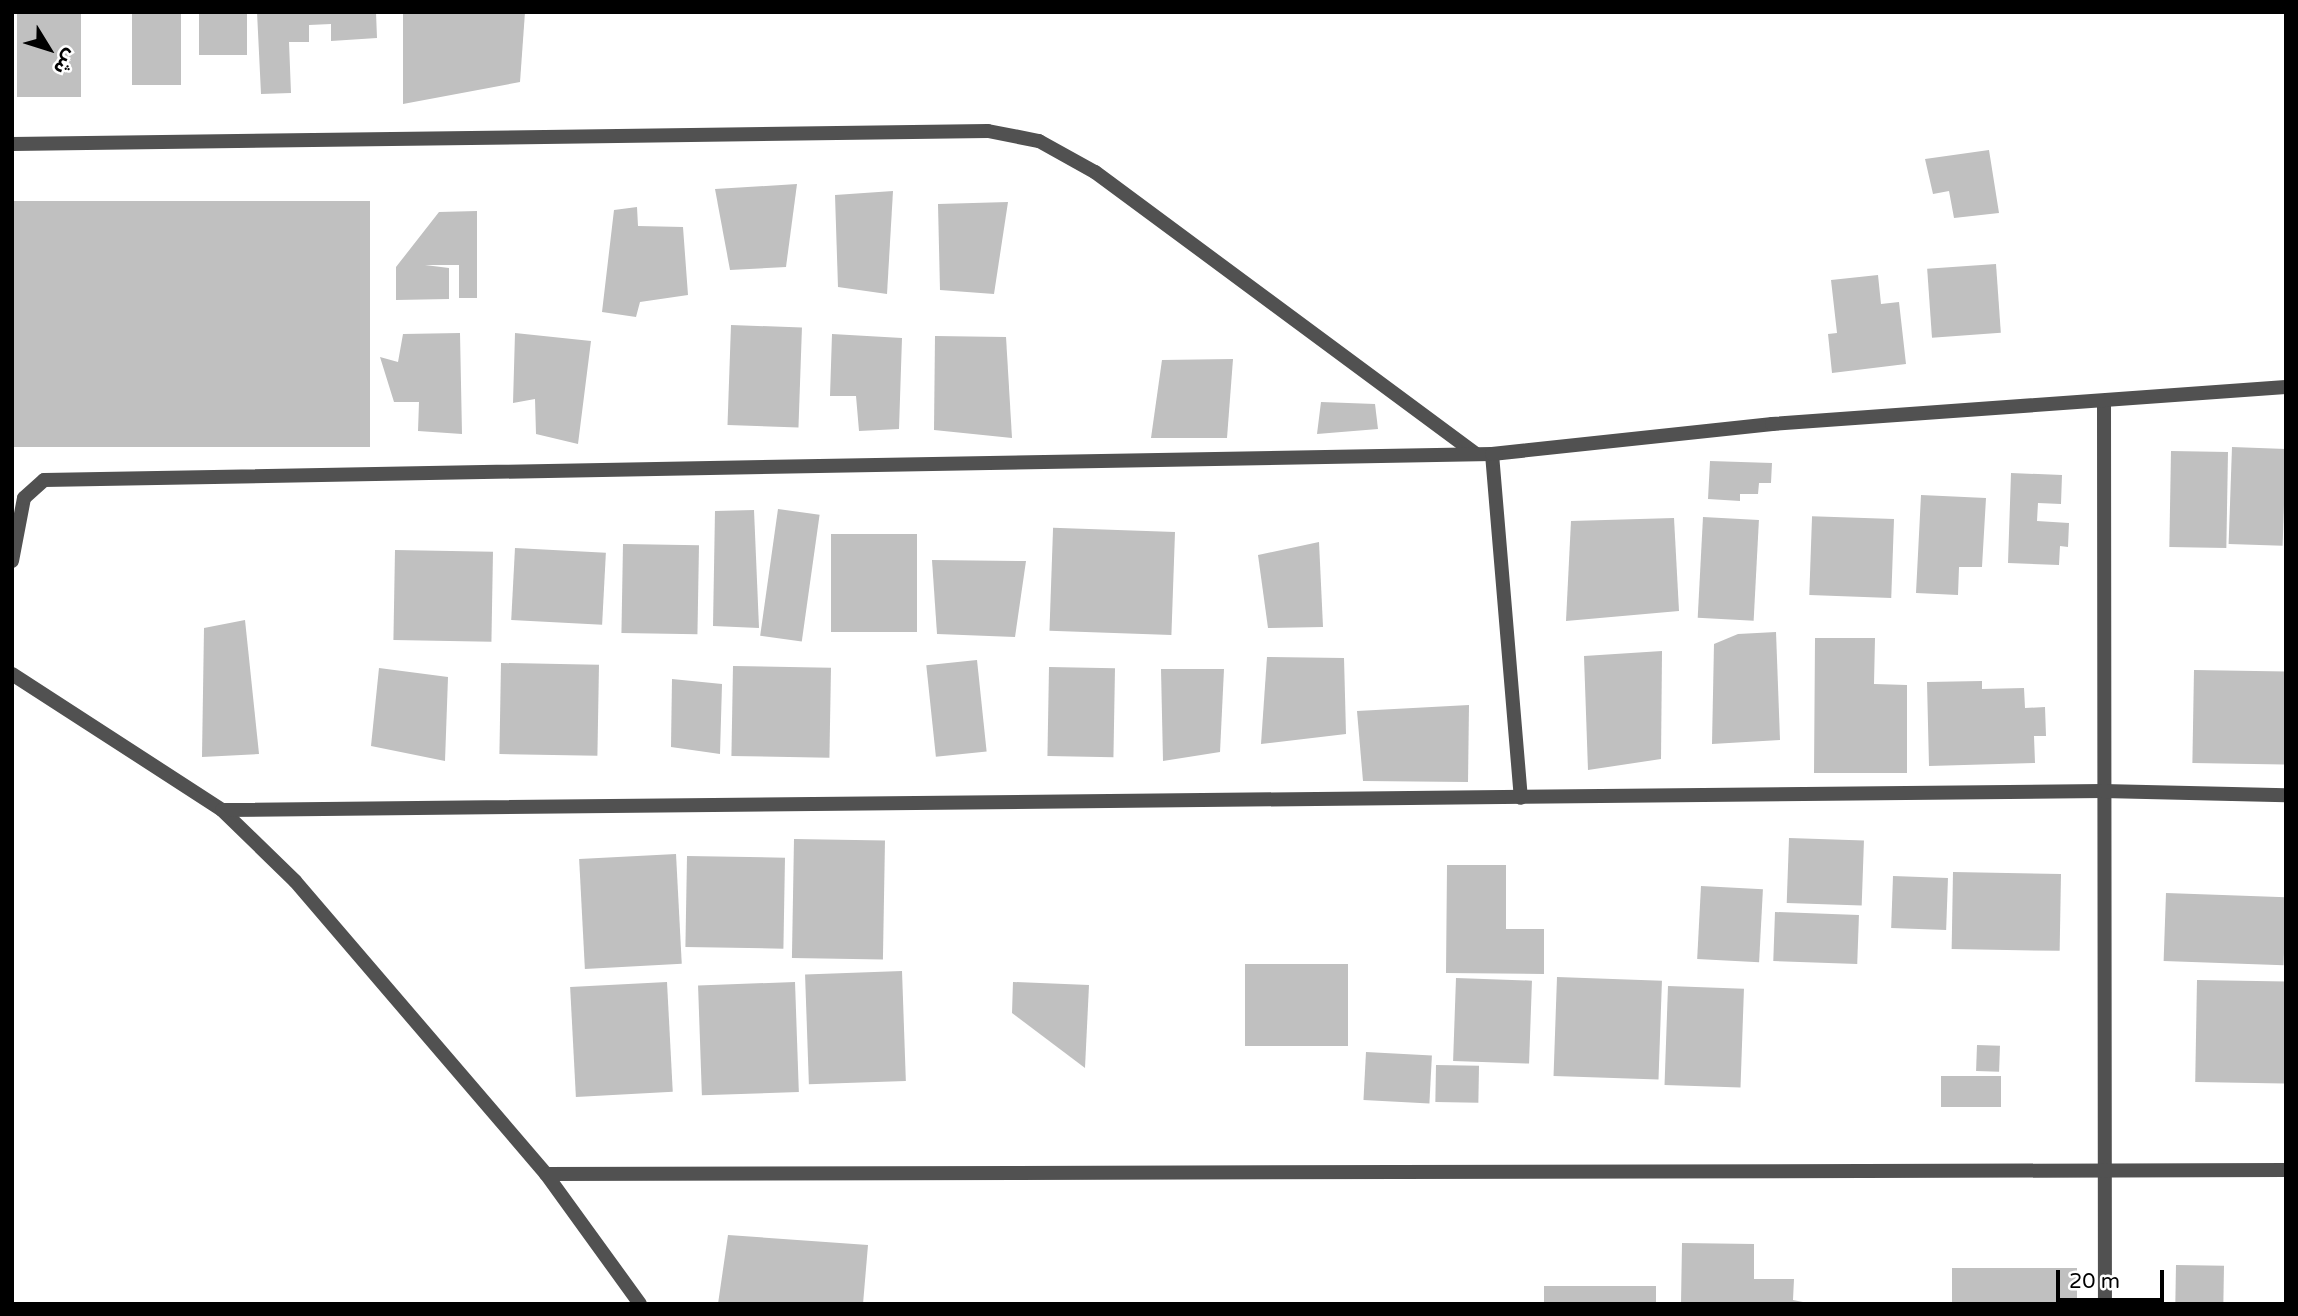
<!DOCTYPE html>
<html>
<head>
<meta charset="utf-8">
<style>
	body { margin:0 }
	#map { position:relative; width:2298px; height:1316px; overflow:hidden; background:#fff; font-family:"Varela Round","Noto Sans Arabic",sans-serif }
	div>[style] { position:absolute }
	[style*='--x'] { left:calc(var(--x)*1px); top:calc(var(--y)*1px); width:calc(var(--w)*1px); rotate:calc(var(--a)*1deg) }
	.building>* { inset:0; background:#c0c0c0; transform-origin:0 0 }
	.minor>* { height:14px; margin:-7px; padding:0 7px; transform-origin:7px; border-radius:7px; background:#515151 }
	span { translate:-50% -50%; white-space:nowrap; text-align:center; line-height:1.15; -webkit-text-stroke:6px #fff; paint-order:stroke }
	.frame { position:absolute; inset:0; border:14px solid #000; pointer-events:none }
	.north { position:absolute; left:14px; top:14px; width:70px; height:70px; -webkit-text-stroke:5px #fff; paint-order:stroke; rotate:128deg; font-size:19px; font-weight:700; line-height:28px; text-align:center; color:#000 }
	.north::after { content:''; display:block; margin:auto; width:24px; height:32px; background:#000; clip-path:polygon(50% 0,100% 100%,50% 72%,0 100%) }
	.scale { position:absolute; left:2056px; top:1270px; width:108px; height:32px; box-sizing:border-box; border:4px solid #000; border-top:0; padding-left:9px; font-size:21px; line-height:24px; white-space:nowrap; color:#000; -webkit-text-stroke:5px #fff; paint-order:stroke }
</style>
</head>
<body>
<div id="map">
	<div class="building">
		<i style="left:17px;top:12px;width:64px;height:85px"></i>
		<i style="left:132px;top:12px;width:49px;height:73px"></i>
		<i style="left:199px;top:12px;width:48px;height:43px"></i>
		<i style="clip-path:polygon(257px 12px,376px 12px,377px 38px,331px 41px,331px 24px,309px 25px,309px 42px,289px 42px,291px 93px,261px 94px)"></i>
		<i style="clip-path:polygon(403px 12px,525px 12px,520px 82px,403px 104px)"></i>
		<i style="clip-path:polygon(1989px 150px,1999px 213px,1954px 218px,1949px 191px,1933px 194px,1925px 159px)"></i>
		<i style="clip-path:polygon(797px 184px,786px 267px,730px 270px,715px 189px)"></i>
		<i style="clip-path:polygon(893px 191px,887px 294px,838px 287px,835px 195px)"></i>
		<i style="left:12px;top:201px;width:358px;height:246px"></i>
		<i style="clip-path:polygon(1008px 202px,994px 294px,940px 290px,938px 204px)"></i>
		<i style="clip-path:polygon(637px 207px,638px 226px,683px 227px,688px 295px,640px 302px,636px 317px,602px 312px,614px 210px)"></i>
		<i style="clip-path:polygon(477px 211px,477px 298px,459px 298px,459px 265px,425px 265px,449px 268px,449px 299px,396px 300px,396px 267px,439px 212px)"></i>
		<i style="left:1996px;top:264px;width:69px;height:69px;rotate:86deg"></i>
		<i style="clip-path:polygon(1878px 275px,1881px 304px,1899px 302px,1906px 364px,1832px 373px,1828px 334px,1837px 333px,1831px 280px)"></i>
		<i style="left:731px;top:325px;width:71px;height:100px;rotate:2deg"></i>
		<i style="clip-path:polygon(460px 333px,462px 434px,418px 431px,419px 402px,394px 402px,380px 357px,398px 362px,403px 334px)"></i>
		<i style="clip-path:polygon(515px 333px,591px 341px,578px 444px,536px 434px,535px 399px,513px 403px)"></i>
		<i style="clip-path:polygon(832px 334px,902px 338px,899px 429px,859px 431px,856px 396px,830px 396px)"></i>
		<i style="clip-path:polygon(935px 336px,1006px 337px,1012px 438px,934px 430px)"></i>
		<i style="clip-path:polygon(1233px 359px,1227px 438px,1151px 438px,1162px 360px)"></i>
		<i style="clip-path:polygon(1321px 402px,1375px 404px,1378px 429px,1317px 434px)"></i>
		<i style="left:2232px;top:447px;width:54px;height:97px;rotate:2deg"></i>
		<i style="left:2171px;top:451px;width:57px;height:96px;rotate:1deg"></i>
		<i style="clip-path:polygon(1710px 461px,1772px 463px,1771px 483px,1759px 483px,1758px 494px,1740px 494px,1740px 501px,1708px 499px)"></i>
		<i style="clip-path:polygon(2011px 473px,2062px 475px,2061px 504px,2038px 503px,2037px 521px,2069px 523px,2068px 547px,2060px 546px,2059px 565px,2008px 563px)"></i>
		<i style="clip-path:polygon(1921px 495px,1986px 498px,1982px 567px,1959px 567px,1958px 595px,1916px 593px)"></i>
		<i style="left:778px;top:509px;width:42px;height:128px;rotate:8deg"></i>
		<i style="clip-path:polygon(754px 510px,759px 628px,713px 626px,715px 511px)"></i>
		<i style="left:1703px;top:517px;width:56px;height:101px;rotate:3deg"></i>
		<i style="clip-path:polygon(1674px 518px,1679px 611px,1566px 621px,1571px 521px)"></i>
		<i style="left:1894px;top:519px;width:79px;height:82px;rotate:92deg"></i>
		<i style="left:1175px;top:532px;width:103px;height:122px;rotate:92deg"></i>
		<i style="left:831px;top:534px;width:86px;height:98px"></i>
		<i style="clip-path:polygon(1319px 542px,1323px 627px,1268px 628px,1258px 555px)"></i>
		<i style="left:623px;top:544px;width:76px;height:89px;rotate:1deg"></i>
		<i style="left:515px;top:548px;width:91px;height:72px;rotate:3deg"></i>
		<i style="left:395px;top:550px;width:98px;height:90px;rotate:1deg"></i>
		<i style="clip-path:polygon(932px 560px,1026px 561px,1015px 637px,937px 634px)"></i>
		<i style="clip-path:polygon(245px 620px,259px 754px,202px 757px,204px 628px)"></i>
		<i style="clip-path:polygon(1776px 632px,1780px 740px,1712px 744px,1714px 644px,1738px 634px)"></i>
		<i style="clip-path:polygon(1815px 638px,1875px 638px,1874px 684px,1907px 685px,1907px 773px,1814px 773px)"></i>
		<i style="clip-path:polygon(1662px 651px,1661px 759px,1588px 770px,1584px 656px)"></i>
		<i style="clip-path:polygon(1267px 657px,1344px 658px,1346px 734px,1261px 744px)"></i>
		<i style="left:977px;top:660px;width:92px;height:51px;rotate:84deg"></i>
		<i style="left:501px;top:663px;width:98px;height:91px;rotate:1deg"></i>
		<i style="left:733px;top:666px;width:98px;height:90px;rotate:1deg"></i>
		<i style="left:1049px;top:667px;width:66px;height:89px;rotate:1deg"></i>
		<i style="clip-path:polygon(379px 668px,448px 677px,445px 761px,371px 746px)"></i>
		<i style="clip-path:polygon(1161px 669px,1224px 669px,1220px 752px,1163px 761px)"></i>
		<i style="left:2194px;top:670px;width:92px;height:93px;rotate:1deg"></i>
		<i style="clip-path:polygon(672px 679px,722px 684px,720px 754px,671px 747px)"></i>
		<i style="clip-path:polygon(1982px 681px,1982px 689px,2024px 688px,2025px 708px,2045px 707px,2046px 736px,2034px 736px,2035px 763px,1929px 766px,1927px 682px)"></i>
		<i style="clip-path:polygon(1469px 705px,1468px 782px,1363px 781px,1357px 711px)"></i>
		<i style="left:1789px;top:838px;width:75px;height:65px;rotate:2deg"></i>
		<i style="left:794px;top:839px;width:91px;height:119px;rotate:1deg"></i>
		<i style="left:676px;top:854px;width:110px;height:97px;rotate:87deg"></i>
		<i style="left:687px;top:856px;width:98px;height:91px;rotate:1deg"></i>
		<i style="clip-path:polygon(1447px 865px,1506px 865px,1506px 929px,1544px 929px,1544px 974px,1446px 973px)"></i>
		<i style="left:1953px;top:872px;width:108px;height:77px;rotate:1deg"></i>
		<i style="left:1893px;top:876px;width:55px;height:52px;rotate:2deg"></i>
		<i style="left:1701px;top:886px;width:62px;height:73px;rotate:3deg"></i>
		<i style="left:2166px;top:893px;width:120px;height:68px;rotate:2deg"></i>
		<i style="left:1775px;top:912px;width:84px;height:49px;rotate:2deg"></i>
		<i style="left:1348px;top:964px;width:82px;height:103px;rotate:90deg"></i>
		<i style="left:902px;top:971px;width:110px;height:97px;rotate:88deg"></i>
		<i style="left:1557px;top:977px;width:105px;height:99px;rotate:2deg"></i>
		<i style="left:1456px;top:978px;width:76px;height:83px;rotate:2deg"></i>
		<i style="left:2197px;top:980px;width:89px;height:102px;rotate:1deg"></i>
		<i style="left:667px;top:982px;width:110px;height:97px;rotate:87deg"></i>
		<i style="left:795px;top:982px;width:110px;height:97px;rotate:88deg"></i>
		<i style="clip-path:polygon(1013px 982px,1089px 985px,1085px 1068px,1012px 1013px)"></i>
		<i style="left:1668px;top:986px;width:76px;height:99px;rotate:2deg"></i>
		<i style="left:1977px;top:1045px;width:23px;height:26px;rotate:2deg"></i>
		<i style="left:1366px;top:1052px;width:66px;height:48px;rotate:3deg"></i>
		<i style="left:1436px;top:1065px;width:43px;height:37px;rotate:1deg"></i>
		<i style="left:2001px;top:1076px;width:31px;height:60px;rotate:90deg"></i>
		<i style="clip-path:polygon(728px 1235px,868px 1245px,863px 1304px,718px 1304px)"></i>
		<i style="clip-path:polygon(1682px 1243px,1754px 1244px,1754px 1279px,1794px 1279px,1793px 1300px,1813px 1304px,1681px 1304px)"></i>
		<i style="left:2176px;top:1265px;width:48px;height:39px;rotate:1deg"></i>
		<i style="left:1952px;top:1268px;width:125px;height:36px"></i>
		<i style="left:1656px;top:1286px;width:18px;height:112px;rotate:90deg"></i>
	</div>
	<div class="minor">
		<i style="--x:12;--y:144;--w:976;--a:-0.76"></i>
		<i style="--x:988;--y:131;--w:52;--a:11.1"></i>
		<i style="--x:1039;--y:141;--w:64;--a:29"></i>
		<i style="--x:1095;--y:172;--w:473;--a:36.5"></i>
		<i style="--x:2104;--y:401;--w:903;--a:89.94"></i>
		<i style="--x:1492;--y:454;--w:345;--a:85.2"></i>
		<i style="--x:12;--y:561;--w:64;--a:-79.2"></i>
		<i style="--x:24;--y:498;--w:27;--a:-42"></i>
		<i style="--x:44;--y:480;--w:1448;--a:-1.03"></i>
		<i style="--x:1492;--y:454;--w:282;--a:-6.1"></i>
		<i style="--x:1772;--y:424;--w:515;--a:-4.12"></i>
		<i style="--x:12;--y:674;--w:250;--a:32.9"></i>
		<i style="--x:222;--y:810;--w:102;--a:44.2"></i>
		<i style="--x:295;--y:881;--w:386;--a:49.4"></i>
		<i style="--x:546;--y:1174;--w:160;--a:54.1"></i>
		<i style="--x:222;--y:810;--w:1881;--a:-0.58"></i>
		<i style="--x:2103;--y:791;--w:183;--a:1.3"></i>
		<i style="--x:546;--y:1174;--w:1740;--a:-0.13"></i>
	</div>
	<div class="frame"></div>
	<div class="north">ش</div>
	<div class="scale">20 m</div>
</div>
</body>
</html>
